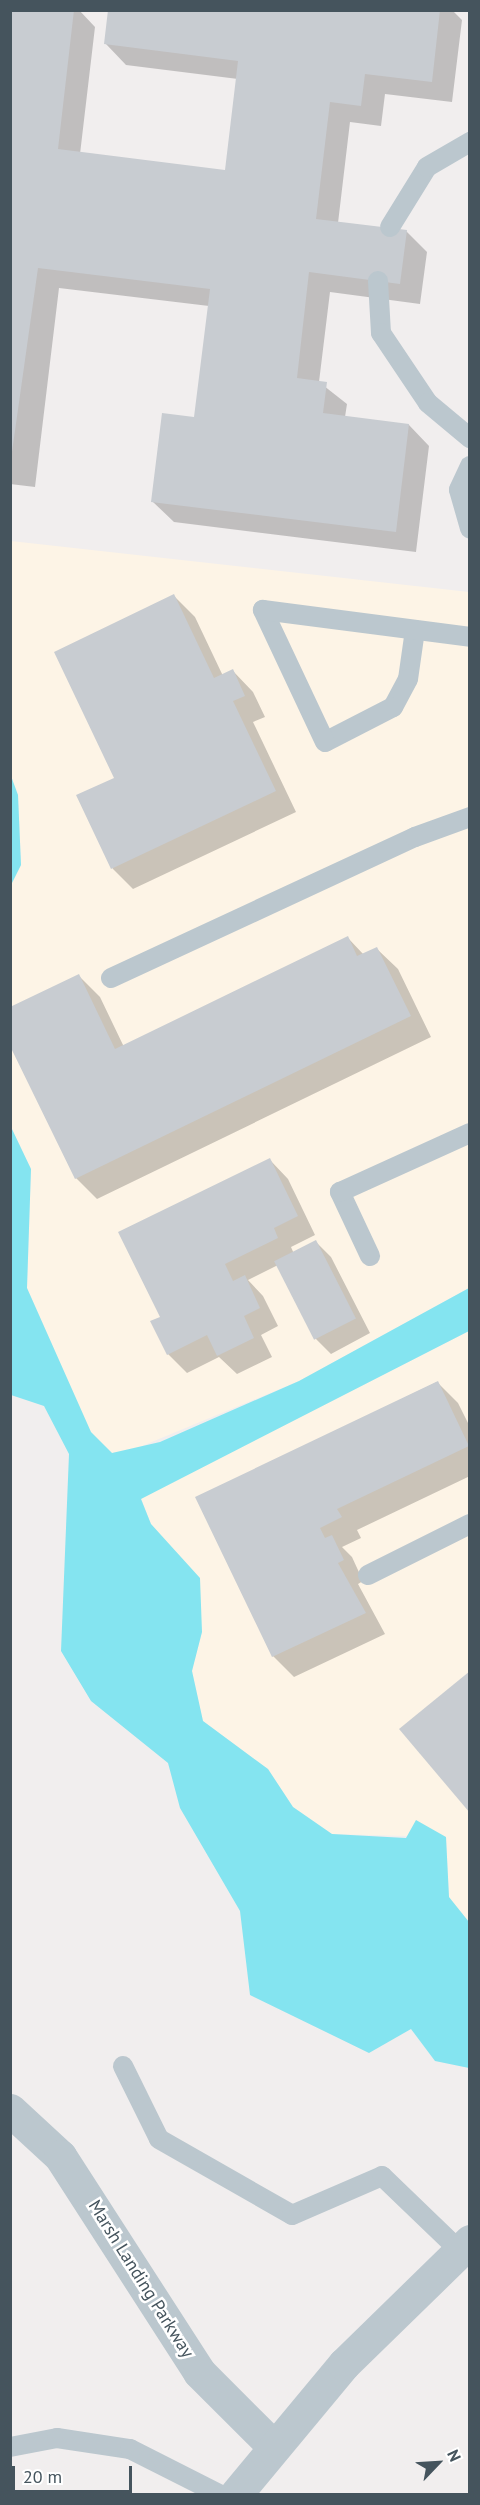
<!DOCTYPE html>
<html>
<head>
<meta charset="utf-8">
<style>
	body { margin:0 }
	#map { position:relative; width:480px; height:2505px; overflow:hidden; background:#f1eeee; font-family:"PT Sans",sans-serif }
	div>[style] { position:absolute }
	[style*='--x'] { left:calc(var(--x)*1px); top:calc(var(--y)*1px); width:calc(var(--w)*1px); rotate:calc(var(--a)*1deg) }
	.commercial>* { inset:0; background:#fdf4e6 }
	.water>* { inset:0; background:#84e4f0 }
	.shadow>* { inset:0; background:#0003 }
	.building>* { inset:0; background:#c8ccd1; transform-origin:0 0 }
	.service>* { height:20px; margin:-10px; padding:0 10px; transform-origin:10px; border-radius:10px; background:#bbc7ce }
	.minor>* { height:33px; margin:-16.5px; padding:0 16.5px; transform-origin:16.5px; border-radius:16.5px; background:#bbc7ce }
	span { translate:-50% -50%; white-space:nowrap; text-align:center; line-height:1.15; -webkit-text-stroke:5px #fff; paint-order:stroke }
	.street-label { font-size:18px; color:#45545d }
	.frame { position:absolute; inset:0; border:12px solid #45545d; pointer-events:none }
	.north { position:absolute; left:408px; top:2433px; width:60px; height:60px; -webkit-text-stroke:4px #fff; paint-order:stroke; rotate:65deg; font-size:16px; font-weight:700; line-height:24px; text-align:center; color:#45545d }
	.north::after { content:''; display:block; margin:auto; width:21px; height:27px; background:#45545d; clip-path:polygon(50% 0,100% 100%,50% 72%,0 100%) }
	.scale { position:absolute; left:12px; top:2466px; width:120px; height:27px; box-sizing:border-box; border:3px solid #45545d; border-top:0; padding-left:8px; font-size:18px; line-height:21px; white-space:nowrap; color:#45545d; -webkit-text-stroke:4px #fff; paint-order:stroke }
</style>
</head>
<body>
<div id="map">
	<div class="commercial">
		<i style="clip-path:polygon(11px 541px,469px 592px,469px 1288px,299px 1381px,130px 1451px,112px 1453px,91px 1433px,27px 1288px,31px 1169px,11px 1127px,10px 885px,21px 865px,18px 795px,10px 776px)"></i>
		<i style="clip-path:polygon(469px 1331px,469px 1922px,449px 1898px,446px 1837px,332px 1834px,293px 1807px,268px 1769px,203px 1721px,192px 1671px,202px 1632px,173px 1550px,151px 1524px,141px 1498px)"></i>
	</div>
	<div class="water">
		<i style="clip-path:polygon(11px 776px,18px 795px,21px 865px,11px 885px)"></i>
		<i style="clip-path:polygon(11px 1127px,31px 1169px,27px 1288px,91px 1432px,112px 1453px,160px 1442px,299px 1381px,469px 1288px,469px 1331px,141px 1499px,151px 1524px,200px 1578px,202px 1632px,192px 1671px,203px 1721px,268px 1769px,293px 1807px,332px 1834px,406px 1838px,416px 1820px,446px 1837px,449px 1897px,469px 1922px,469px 2068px,435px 2061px,411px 2029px,369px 2053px,250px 1995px,240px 1911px,180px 1808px,168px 1763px,91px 1701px,61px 1651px,69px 1454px,44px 1406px,11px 1395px)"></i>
	</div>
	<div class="shadow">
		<i style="clip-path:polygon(10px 10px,79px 10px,95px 27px,80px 154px,227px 172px,238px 79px,126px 65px,106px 44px,110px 10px,452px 10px,462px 20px,452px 102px,385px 94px,381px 126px,350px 122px,338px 223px,406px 231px,427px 252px,420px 304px,330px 292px,319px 382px,347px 404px,345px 417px,409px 425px,429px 446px,416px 552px,174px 522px,153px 502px,196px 419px,209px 306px,59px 288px,35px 487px,10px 484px)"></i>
		<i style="clip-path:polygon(174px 596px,195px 617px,223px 676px,233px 671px,253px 692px,265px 717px,253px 722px,296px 812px,133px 889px,113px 869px,78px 796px,116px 779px)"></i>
		<i style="clip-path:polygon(348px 938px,364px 955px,377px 949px,398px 969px,431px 1037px,97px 1199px,76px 1178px,10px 1042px,79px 976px,100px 997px,124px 1047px)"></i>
		<i style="clip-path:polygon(270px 1160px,288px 1179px,315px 1235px,291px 1247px,294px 1254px,316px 1242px,331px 1257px,370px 1333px,331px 1354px,316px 1339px,278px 1265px,248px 1280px,263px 1296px,278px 1326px,261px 1335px,272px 1357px,237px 1374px,219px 1357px,187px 1373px,168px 1354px,162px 1317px)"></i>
		<i style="clip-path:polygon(437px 1382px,458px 1403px,470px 1427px,470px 1476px,357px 1530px,361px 1538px,342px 1547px,352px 1557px,363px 1581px,358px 1584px,385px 1634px,294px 1677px,273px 1656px,197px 1498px)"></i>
	</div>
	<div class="building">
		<i style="clip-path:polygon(10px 10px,74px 10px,58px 149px,225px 170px,238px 61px,104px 44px,108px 10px,440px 10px,432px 82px,365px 74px,361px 106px,330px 102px,316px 219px,407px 230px,400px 284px,309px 272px,297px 378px,327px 382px,323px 413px,409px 424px,396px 532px,151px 502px,162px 413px,194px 417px,210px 289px,38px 268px,10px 466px)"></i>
		<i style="clip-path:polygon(174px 594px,214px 678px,233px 669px,245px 696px,233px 701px,276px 791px,111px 869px,76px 795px,114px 778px,54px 652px)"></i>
		<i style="clip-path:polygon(348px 936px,357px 956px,377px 947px,411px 1016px,75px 1179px,10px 1046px,10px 1007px,79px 974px,115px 1049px)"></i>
		<i style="clip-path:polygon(270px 1158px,298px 1216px,274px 1228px,278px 1238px,225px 1264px,233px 1281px,245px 1275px,260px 1308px,244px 1316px,254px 1338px,217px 1356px,207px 1335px,167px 1355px,150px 1321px,160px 1317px,118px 1232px)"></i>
		<i style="left:316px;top:1240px;width:88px;height:47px;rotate:63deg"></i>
		<i style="clip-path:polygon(438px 1381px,469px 1446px,337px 1509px,342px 1517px,320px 1528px,325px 1538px,332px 1535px,344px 1560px,338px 1563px,366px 1613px,272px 1657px,195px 1497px)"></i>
		<i style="clip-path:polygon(470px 1671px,470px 1813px,399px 1729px)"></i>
	</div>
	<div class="service">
		<i style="--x:390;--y:227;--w:70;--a:-58.3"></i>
		<i style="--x:427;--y:167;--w:50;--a:-30.2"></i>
		<i style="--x:378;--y:281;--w:52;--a:86.7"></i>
		<i style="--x:381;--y:333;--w:84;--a:56.1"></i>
		<i style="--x:428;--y:403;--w:55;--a:39.8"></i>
		<i style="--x:470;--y:466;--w:26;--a:115"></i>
		<i style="--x:459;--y:490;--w:40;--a:74"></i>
		<i style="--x:415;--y:630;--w:49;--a:98.1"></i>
		<i style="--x:408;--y:679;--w:32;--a:118"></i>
		<i style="--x:393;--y:707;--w:76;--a:152.8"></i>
		<i style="--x:325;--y:742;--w:146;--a:-115.2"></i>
		<i style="--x:263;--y:610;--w:209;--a:7.4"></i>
		<i style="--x:111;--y:978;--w:335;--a:-24.9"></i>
		<i style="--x:415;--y:837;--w:59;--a:-20"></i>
		<i style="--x:370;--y:1256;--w:71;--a:-115.1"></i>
		<i style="--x:340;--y:1192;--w:143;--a:-24.4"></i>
		<i style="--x:368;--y:1575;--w:114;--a:-26.6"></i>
		<i style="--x:123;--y:2066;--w:81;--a:63.7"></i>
		<i style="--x:159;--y:2139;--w:153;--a:29.7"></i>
		<i style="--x:292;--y:2215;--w:98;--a:-23.4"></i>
		<i style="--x:382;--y:2176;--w:108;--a:43.9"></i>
		<i style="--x:10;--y:2447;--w:48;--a:-10.8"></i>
		<i style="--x:57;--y:2438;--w:74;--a:8.6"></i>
		<i style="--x:130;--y:2449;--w:100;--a:26.8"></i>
	</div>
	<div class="minor">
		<i style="--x:10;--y:2110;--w:68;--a:42.6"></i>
		<i style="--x:60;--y:2156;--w:257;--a:57.2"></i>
		<i style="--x:199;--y:2372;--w:105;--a:45"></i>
		<i style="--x:236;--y:2494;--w:169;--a:-50.3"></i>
		<i style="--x:344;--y:2364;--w:176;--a:-44.3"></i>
	</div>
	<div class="street-label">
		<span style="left:141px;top:2279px;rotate:58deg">Marsh Landing Parkway</span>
	</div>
	<div class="frame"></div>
	<div class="north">N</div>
	<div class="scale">20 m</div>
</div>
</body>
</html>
